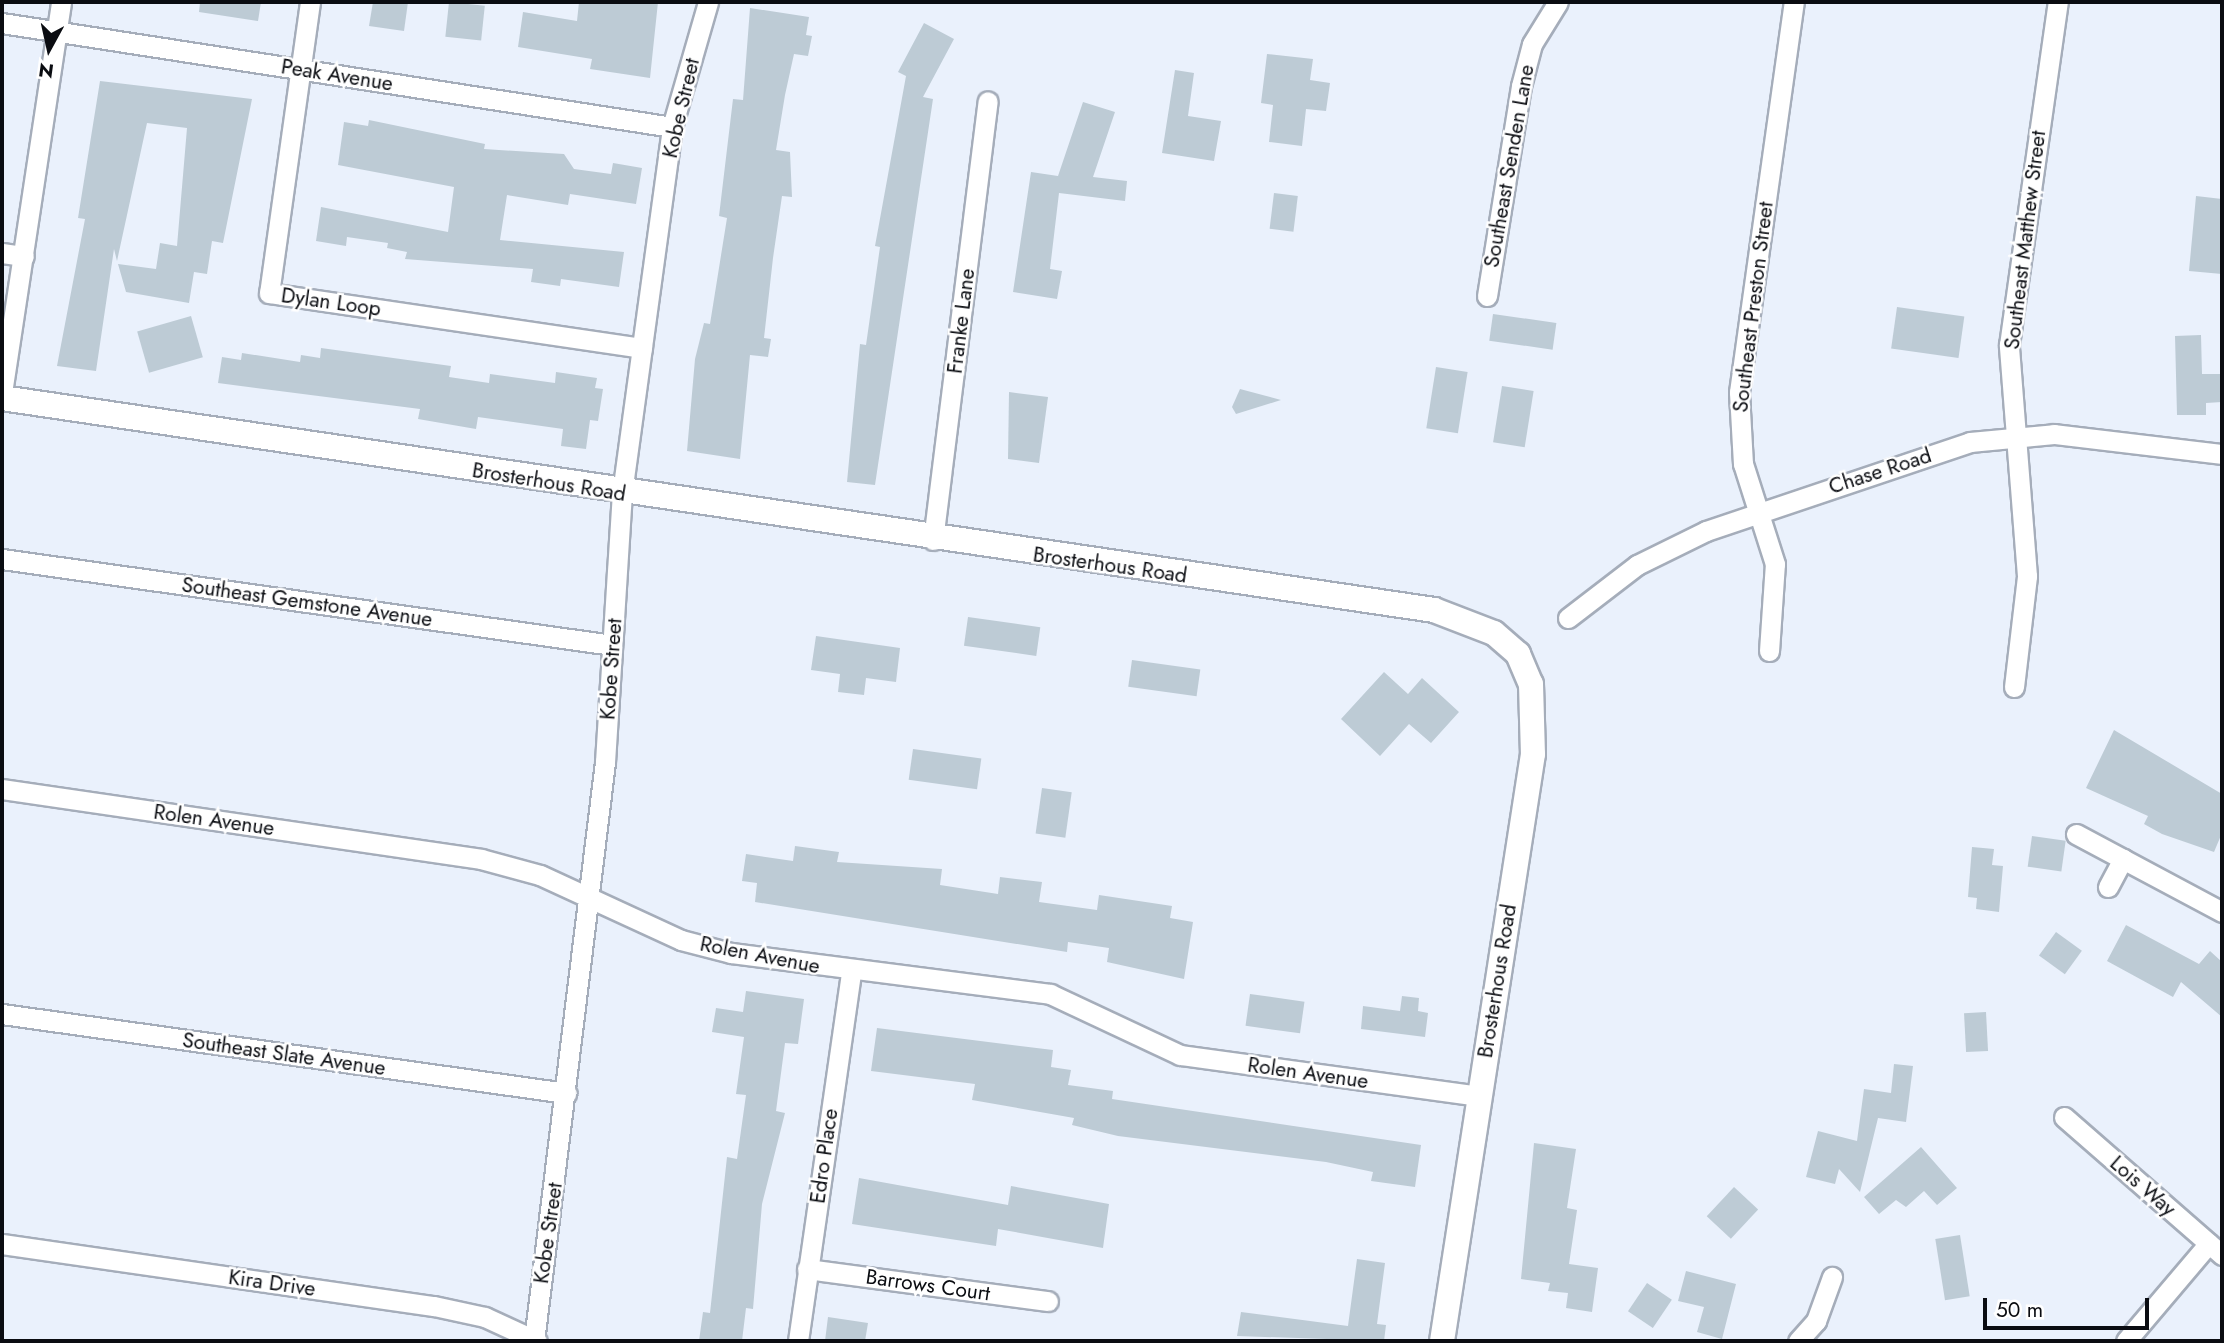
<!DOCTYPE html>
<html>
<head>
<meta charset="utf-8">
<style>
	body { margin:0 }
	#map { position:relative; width:2224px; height:1343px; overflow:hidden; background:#eaf1fc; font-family:Jost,sans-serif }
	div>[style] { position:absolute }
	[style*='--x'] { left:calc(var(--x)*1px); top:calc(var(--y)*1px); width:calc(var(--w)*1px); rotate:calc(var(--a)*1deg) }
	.building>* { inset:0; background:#bdcbd5; transform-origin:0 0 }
	.roads { filter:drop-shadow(2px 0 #a5adba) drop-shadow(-2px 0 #a5adba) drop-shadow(0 2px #a5adba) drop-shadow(0 -2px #a5adba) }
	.minor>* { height:19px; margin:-9.5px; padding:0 9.5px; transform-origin:9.5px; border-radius:9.5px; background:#fff }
	.tertiary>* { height:24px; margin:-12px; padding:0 12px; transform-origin:12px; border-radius:12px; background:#fff }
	span { translate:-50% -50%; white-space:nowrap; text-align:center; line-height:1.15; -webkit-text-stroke:5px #fff; paint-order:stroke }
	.street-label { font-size:21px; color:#0a0c11 }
	.frame { position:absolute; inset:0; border:4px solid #0a0c11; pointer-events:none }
	.north { position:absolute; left:14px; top:14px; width:70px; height:70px; -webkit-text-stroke:5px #fff; paint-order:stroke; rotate:188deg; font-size:19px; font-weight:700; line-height:28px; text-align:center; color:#0a0c11 }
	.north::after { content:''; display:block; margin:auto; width:24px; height:32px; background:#0a0c11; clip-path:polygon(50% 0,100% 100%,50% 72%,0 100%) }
	.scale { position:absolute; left:1983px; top:1298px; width:166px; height:32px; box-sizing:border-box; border:4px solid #0a0c11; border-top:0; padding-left:9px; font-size:21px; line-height:24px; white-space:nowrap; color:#0a0c11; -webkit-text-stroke:5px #fff; paint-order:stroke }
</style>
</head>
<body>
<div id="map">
	<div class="building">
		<i style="clip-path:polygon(200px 2px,261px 2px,258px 21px,199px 12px)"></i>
		<i style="clip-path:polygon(373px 2px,408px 2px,404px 31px,369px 26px)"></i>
		<i style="left:449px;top:2px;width:36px;height:35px;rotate:6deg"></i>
		<i style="clip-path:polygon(579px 2px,658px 2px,650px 78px,590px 69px,592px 59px,518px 47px,523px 12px,577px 21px)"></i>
		<i style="clip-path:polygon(750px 8px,809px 17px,806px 35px,812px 36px,808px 56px,794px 54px,785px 95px,776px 150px,790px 152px,792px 197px,782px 196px,773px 258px,764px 338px,771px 339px,768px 357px,750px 355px,740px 459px,687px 451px,695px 359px,704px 323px,710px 324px,727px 218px,719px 216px,733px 99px,743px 100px)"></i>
		<i style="clip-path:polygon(924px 23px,954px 39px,923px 97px,933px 99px,875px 485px,847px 482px,860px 344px,866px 345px,880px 247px,875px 246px,906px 76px,898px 72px)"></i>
		<i style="clip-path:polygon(1267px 54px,1313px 59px,1310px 80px,1330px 83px,1326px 111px,1306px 109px,1302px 146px,1269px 142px,1273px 105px,1261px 103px)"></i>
		<i style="clip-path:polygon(1175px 70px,1194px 73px,1188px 116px,1221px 121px,1214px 161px,1162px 153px)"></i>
		<i style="clip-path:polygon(100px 81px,252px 99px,223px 243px,212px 241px,207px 274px,194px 272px,189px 303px,126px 292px,118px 264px,156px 269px,160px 243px,177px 246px,187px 128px,147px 123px,117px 261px,114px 249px,96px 371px,57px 366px,85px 219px,78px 218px)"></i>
		<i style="clip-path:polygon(1083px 102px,1115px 112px,1093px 177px,1127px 181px,1125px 201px,1059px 193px,1050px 269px,1062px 271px,1057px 299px,1013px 292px,1031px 172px,1058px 176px)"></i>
		<i style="clip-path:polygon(369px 120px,485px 144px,484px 149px,564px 154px,574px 169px,611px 174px,613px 163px,642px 168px,636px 204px,570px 194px,568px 205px,507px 195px,500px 240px,624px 252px,619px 287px,561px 279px,560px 286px,531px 282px,533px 269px,405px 259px,407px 252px,387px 248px,388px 243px,347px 237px,346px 246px,316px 241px,321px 207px,448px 232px,454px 187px,338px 165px,344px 122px,368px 126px)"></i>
		<i style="left:1274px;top:193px;width:24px;height:36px;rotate:7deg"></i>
		<i style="clip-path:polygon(2196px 196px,2222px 199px,2222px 274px,2189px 271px)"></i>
		<i style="left:1897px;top:307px;width:68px;height:42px;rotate:8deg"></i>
		<i style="left:1493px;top:314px;width:64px;height:27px;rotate:8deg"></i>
		<i style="left:191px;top:316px;width:43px;height:56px;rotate:74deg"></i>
		<i style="clip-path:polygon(2201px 335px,2202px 374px,2222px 374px,2222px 402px,2206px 403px,2206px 415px,2177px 415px,2175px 336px)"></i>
		<i style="clip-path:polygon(321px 348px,451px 366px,449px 377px,489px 383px,490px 374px,555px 383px,556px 372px,597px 378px,595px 388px,603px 389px,598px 421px,590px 420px,586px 449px,561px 446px,563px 429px,478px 417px,476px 429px,418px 419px,420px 409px,218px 383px,222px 357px,241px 360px,242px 353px,300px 362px,301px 355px,320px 358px)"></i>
		<i style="left:1436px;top:367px;width:32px;height:62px;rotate:9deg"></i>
		<i style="left:1502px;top:386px;width:32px;height:57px;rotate:9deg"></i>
		<i style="clip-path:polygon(1240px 389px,1281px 400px,1236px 414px,1232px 407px)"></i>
		<i style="clip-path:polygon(1009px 392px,1048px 397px,1039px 463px,1008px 459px)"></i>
		<i style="left:968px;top:617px;width:73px;height:29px;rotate:8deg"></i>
		<i style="clip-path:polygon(816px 636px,900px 648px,896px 682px,866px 678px,864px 695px,838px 692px,840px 674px,811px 670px)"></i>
		<i style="left:1132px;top:660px;width:69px;height:27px;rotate:8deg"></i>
		<i style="clip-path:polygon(1384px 672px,1408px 694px,1422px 678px,1459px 712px,1431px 743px,1409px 724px,1380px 756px,1341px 719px)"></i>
		<i style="clip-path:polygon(2114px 730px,2222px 794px,2222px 833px,2214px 852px,2162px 834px,2144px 824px,2148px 816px,2086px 788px)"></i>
		<i style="left:913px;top:749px;width:69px;height:31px;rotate:8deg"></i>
		<i style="left:1042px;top:788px;width:30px;height:46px;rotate:8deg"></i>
		<i style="left:2032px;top:836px;width:34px;height:31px;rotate:8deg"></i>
		<i style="clip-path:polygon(795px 846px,839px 852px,837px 862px,942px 869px,940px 885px,998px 894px,1000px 877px,1042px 882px,1039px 902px,1097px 910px,1099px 895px,1172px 906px,1170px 918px,1193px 922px,1184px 979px,1107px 962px,1109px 948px,1068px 942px,1067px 952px,755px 902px,757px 883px,742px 881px,746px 854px,793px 861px)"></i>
		<i style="clip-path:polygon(1972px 847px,1994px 849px,1992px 865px,2003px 866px,1999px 912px,1976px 909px,1977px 898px,1968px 897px)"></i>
		<i style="clip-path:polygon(2126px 925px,2199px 964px,2210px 951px,2222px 962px,2222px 1017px,2181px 982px,2173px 997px,2107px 961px)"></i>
		<i style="left:2056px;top:932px;width:32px;height:29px;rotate:36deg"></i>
		<i style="clip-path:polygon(746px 991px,804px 999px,798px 1044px,785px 1043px,776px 1111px,785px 1113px,762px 1204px,753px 1309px,746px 1308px,742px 1341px,699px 1341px,703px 1312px,710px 1313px,727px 1157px,737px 1159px,746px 1095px,736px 1094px,744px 1037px,712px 1032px,716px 1008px,743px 1012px)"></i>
		<i style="left:1250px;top:994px;width:55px;height:32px;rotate:8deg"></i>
		<i style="clip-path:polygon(1402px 996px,1419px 998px,1418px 1011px,1428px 1013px,1425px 1037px,1361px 1029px,1363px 1006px,1400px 1011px)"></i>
		<i style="left:1986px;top:1012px;width:39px;height:22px;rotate:87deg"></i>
		<i style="clip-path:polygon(877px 1028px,1053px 1050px,1051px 1067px,1071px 1070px,1068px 1085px,1113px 1091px,1112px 1099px,1421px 1145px,1415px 1187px,1371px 1181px,1373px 1172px,1326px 1162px,1118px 1136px,1072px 1125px,1074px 1118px,972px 1100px,975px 1084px,871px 1071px)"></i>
		<i style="clip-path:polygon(1894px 1064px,1913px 1066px,1906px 1122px,1878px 1118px,1860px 1192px,1839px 1169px,1835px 1184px,1806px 1177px,1818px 1131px,1857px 1141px,1864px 1089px,1891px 1093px)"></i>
		<i style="clip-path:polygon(1534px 1143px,1576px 1149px,1567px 1208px,1577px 1210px,1569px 1264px,1598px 1268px,1592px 1312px,1566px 1308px,1568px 1293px,1548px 1291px,1550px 1283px,1521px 1279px)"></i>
		<i style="clip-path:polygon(1921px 1147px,1957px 1188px,1937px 1205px,1924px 1191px,1906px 1207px,1896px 1200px,1879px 1214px,1864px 1197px)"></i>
		<i style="clip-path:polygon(859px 1178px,1008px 1205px,1011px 1186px,1109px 1204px,1103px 1248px,998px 1229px,996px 1246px,852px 1224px)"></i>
		<i style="left:1734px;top:1187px;width:33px;height:40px;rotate:43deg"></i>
		<i style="left:1960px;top:1235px;width:62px;height:25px;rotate:81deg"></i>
		<i style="clip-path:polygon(1357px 1259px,1385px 1263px,1377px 1324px,1386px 1325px,1384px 1341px,1237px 1336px,1241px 1312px,1348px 1326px)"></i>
		<i style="clip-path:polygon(1686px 1271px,1736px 1284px,1722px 1339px,1697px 1332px,1704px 1307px,1678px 1301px)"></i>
		<i style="left:1647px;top:1283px;width:30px;height:34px;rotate:34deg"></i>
		<i style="clip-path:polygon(828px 1317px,868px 1323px,865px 1341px,825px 1341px)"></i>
	</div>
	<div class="roads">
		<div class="minor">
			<i style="--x:310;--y:2;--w:294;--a:98"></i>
			<i style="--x:269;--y:293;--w:377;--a:8.4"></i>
			<i style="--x:2;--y:23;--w:678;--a:8.82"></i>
			<i style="--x:2;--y:253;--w:22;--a:8"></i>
			<i style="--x:1487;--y:296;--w:213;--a:-80.8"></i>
			<i style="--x:1521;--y:86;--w:43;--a:-75.3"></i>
			<i style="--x:1532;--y:44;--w:49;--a:-58.2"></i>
			<i style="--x:2;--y:393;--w:395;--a:-81.4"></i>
			<i style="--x:933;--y:540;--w:442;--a:-82.9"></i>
			<i style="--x:2;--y:559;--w:616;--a:8.02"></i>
			<i style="--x:1568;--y:618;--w:87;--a:-37.5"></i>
			<i style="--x:1637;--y:565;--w:77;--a:-26.2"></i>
			<i style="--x:1706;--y:531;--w:279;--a:-18.6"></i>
			<i style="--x:1970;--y:442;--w:84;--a:-5.4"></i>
			<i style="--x:2054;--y:434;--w:169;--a:6.8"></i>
			<i style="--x:1769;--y:651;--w:87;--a:-86.1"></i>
			<i style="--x:1775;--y:564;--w:105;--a:-107.7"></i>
			<i style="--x:1743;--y:464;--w:72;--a:-93.2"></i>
			<i style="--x:1739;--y:392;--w:394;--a:-82"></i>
			<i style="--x:2014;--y:687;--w:112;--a:-83.3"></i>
			<i style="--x:2027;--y:576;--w:232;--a:-94.5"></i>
			<i style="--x:2009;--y:345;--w:346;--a:-81.9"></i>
			<i style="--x:2;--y:789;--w:484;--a:8.3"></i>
			<i style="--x:481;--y:859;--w:61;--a:15.2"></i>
			<i style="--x:540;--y:875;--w:155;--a:24.7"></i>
			<i style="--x:681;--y:940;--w:52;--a:14.6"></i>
			<i style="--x:731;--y:953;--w:322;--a:7.3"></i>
			<i style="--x:1050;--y:994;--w:144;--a:25.1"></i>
			<i style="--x:1180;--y:1055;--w:302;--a:7.8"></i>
			<i style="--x:2076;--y:834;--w:166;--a:28.1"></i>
			<i style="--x:2108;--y:887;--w:32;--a:-62"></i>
			<i style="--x:2;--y:1014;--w:570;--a:7.97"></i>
			<i style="--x:2064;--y:1117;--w:210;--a:41.1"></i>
			<i style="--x:2;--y:1244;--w:436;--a:8.2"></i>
			<i style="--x:434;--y:1306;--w:52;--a:12.2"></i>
			<i style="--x:485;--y:1317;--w:57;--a:24.8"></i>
			<i style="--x:807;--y:1269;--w:243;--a:7.6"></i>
			<i style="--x:534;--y:1341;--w:583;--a:-83.01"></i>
			<i style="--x:605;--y:762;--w:270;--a:-86.4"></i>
			<i style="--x:622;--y:493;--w:369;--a:-82.2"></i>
			<i style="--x:672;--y:127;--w:130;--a:-73.9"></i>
			<i style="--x:798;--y:1341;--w:374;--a:-81.8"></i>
			<i style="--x:1798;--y:1341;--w:27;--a:-48"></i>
			<i style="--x:1816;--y:1321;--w:47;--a:-70"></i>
			<i style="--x:2126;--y:1341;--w:128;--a:-49.7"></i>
		</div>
		<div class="tertiary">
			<i style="--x:2;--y:398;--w:1448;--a:8.42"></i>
			<i style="--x:1434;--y:610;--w:64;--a:21"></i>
			<i style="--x:1494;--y:633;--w:32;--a:41"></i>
			<i style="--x:1518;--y:654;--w:33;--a:67"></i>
			<i style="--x:1531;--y:684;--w:70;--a:88.4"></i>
			<i style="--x:1533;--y:754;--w:594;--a:98.81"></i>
		</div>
	</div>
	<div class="street-label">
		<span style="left:337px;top:75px;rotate:9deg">Peak Avenue</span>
		<span style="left:681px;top:108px;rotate:-77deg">Kobe Street</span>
		<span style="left:1509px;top:166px;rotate:-80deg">Southeast Senden Lane</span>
		<span style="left:2025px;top:240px;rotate:-83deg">Southeast Matthew Street</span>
		<span style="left:331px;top:302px;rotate:8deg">Dylan Loop</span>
		<span style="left:1753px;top:307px;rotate:-83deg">Southeast Preston Street</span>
		<span style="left:961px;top:321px;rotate:-83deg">Franke Lane</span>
		<span style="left:1880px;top:471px;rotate:-18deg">Chase Road</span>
		<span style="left:549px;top:482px;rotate:9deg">Brosterhous Road</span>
		<span style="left:1110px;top:565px;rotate:8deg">Brosterhous Road</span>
		<span style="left:307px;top:602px;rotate:8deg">Southeast Gemstone Avenue</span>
		<span style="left:611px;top:669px;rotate:-86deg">Kobe Street</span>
		<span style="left:214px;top:820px;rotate:8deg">Rolen Avenue</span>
		<span style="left:760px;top:955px;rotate:11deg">Rolen Avenue</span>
		<span style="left:1497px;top:981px;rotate:-81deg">Brosterhous Road</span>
		<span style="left:284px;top:1054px;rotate:8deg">Southeast Slate Avenue</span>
		<span style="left:1308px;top:1073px;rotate:8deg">Rolen Avenue</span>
		<span style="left:824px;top:1156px;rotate:-82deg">Edro Place</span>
		<span style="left:2143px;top:1186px;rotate:41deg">Lois Way</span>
		<span style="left:548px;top:1233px;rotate:-82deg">Kobe Street</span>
		<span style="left:272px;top:1283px;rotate:8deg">Kira Drive</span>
		<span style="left:928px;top:1285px;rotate:8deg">Barrows Court</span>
	</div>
	<div class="frame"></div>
	<div class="north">N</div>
	<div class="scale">50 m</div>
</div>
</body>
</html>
